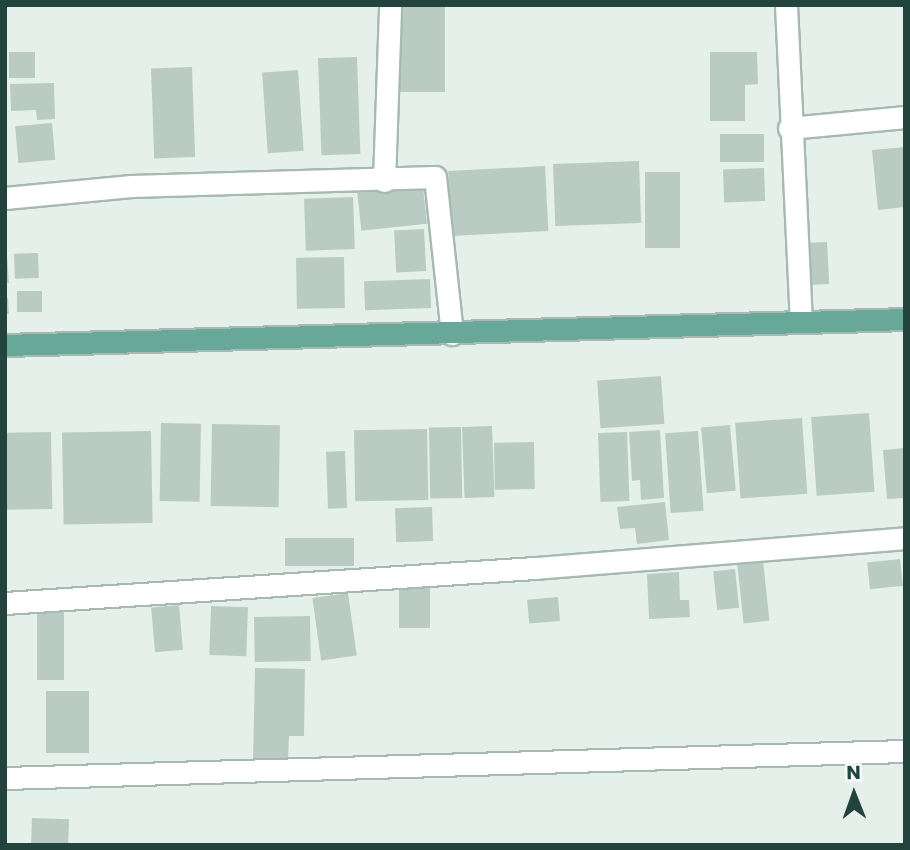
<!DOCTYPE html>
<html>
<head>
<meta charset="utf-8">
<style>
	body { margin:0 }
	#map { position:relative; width:910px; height:850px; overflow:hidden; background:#e5f0eb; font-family:Poppins,sans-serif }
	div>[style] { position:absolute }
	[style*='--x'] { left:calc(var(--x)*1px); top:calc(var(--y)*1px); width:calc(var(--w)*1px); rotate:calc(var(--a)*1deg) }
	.building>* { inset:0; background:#bacbc4; transform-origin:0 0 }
	.roads { filter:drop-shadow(2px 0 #a7b9b3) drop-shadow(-2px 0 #a7b9b3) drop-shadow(0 2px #a7b9b3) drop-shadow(0 -2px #a7b9b3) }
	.minor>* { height:21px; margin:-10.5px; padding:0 10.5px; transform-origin:10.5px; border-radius:10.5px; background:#fff }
	.major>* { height:21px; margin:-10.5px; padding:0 10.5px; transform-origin:10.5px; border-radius:10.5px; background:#67a899 }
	span { translate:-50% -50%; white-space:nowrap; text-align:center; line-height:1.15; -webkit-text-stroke:5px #f7fbf9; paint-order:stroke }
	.frame { position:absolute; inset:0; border:7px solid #22443c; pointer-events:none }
	.north { position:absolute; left:819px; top:759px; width:70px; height:70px; -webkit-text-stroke:5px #f7fbf9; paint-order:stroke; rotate:359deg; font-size:19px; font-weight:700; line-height:28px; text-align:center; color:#22443c }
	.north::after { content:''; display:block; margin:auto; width:24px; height:32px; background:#22443c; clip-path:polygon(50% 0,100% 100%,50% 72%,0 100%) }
</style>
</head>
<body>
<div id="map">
	<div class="building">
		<i style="left:392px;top:5px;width:53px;height:87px"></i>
		<i style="left:9px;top:52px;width:26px;height:26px"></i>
		<i style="clip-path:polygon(710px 52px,757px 52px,758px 84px,745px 85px,745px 121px,710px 121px)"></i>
		<i style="left:357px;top:57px;width:97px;height:39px;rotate:88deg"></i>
		<i style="left:192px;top:67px;width:90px;height:41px;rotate:88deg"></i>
		<i style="left:298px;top:70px;width:81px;height:36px;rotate:86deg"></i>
		<i style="clip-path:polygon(54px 83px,55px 119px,37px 120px,36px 110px,11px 111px,10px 84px)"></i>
		<i style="left:52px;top:123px;width:37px;height:37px;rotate:85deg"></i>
		<i style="left:764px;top:134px;width:28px;height:44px;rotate:90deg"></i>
		<i style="clip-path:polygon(905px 147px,905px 207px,878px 210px,872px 150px)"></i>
		<i style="left:639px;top:161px;width:62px;height:86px;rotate:88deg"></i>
		<i style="left:545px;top:166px;width:65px;height:97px;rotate:87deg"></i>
		<i style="left:764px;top:168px;width:33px;height:41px;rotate:88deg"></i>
		<i style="left:645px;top:172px;width:35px;height:76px"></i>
		<i style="left:423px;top:186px;width:38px;height:66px;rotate:84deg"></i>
		<i style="left:353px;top:197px;width:52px;height:49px;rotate:88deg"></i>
		<i style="left:424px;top:229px;width:42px;height:30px;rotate:87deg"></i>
		<i style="left:827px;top:242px;width:42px;height:25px;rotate:87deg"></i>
		<i style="left:38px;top:253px;width:25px;height:24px;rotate:88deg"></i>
		<i style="clip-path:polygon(5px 256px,7px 256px,9px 283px,5px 283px)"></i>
		<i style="left:344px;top:257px;width:51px;height:48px;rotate:89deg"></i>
		<i style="left:430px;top:279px;width:29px;height:66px;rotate:88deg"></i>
		<i style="left:17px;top:291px;width:25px;height:21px"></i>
		<i style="clip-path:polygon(5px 298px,8px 298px,9px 314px,5px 314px)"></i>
		<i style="left:661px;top:376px;width:48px;height:64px;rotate:86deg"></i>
		<i style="left:869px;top:413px;width:79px;height:58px;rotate:86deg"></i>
		<i style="left:802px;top:418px;width:76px;height:67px;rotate:86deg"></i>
		<i style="left:161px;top:423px;width:40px;height:78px;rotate:1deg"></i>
		<i style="left:212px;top:424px;width:68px;height:82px;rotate:1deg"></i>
		<i style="left:730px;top:425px;width:66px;height:29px;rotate:85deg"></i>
		<i style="left:492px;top:426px;width:71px;height:30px;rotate:88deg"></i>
		<i style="left:461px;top:427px;width:71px;height:32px;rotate:89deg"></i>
		<i style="left:427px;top:429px;width:71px;height:73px;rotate:89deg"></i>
		<i style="clip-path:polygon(660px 430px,664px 498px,641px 500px,640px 480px,632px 481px,629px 432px)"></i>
		<i style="left:151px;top:431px;width:92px;height:89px;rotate:89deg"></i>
		<i style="left:698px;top:431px;width:80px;height:33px;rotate:86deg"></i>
		<i style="left:51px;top:432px;width:77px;height:46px;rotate:89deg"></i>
		<i style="left:627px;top:432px;width:69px;height:29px;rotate:88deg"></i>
		<i style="left:534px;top:442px;width:47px;height:40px;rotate:89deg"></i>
		<i style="clip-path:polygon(905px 448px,905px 498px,887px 499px,883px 450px)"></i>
		<i style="left:345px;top:451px;width:57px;height:19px;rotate:88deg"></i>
		<i style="clip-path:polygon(665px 502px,669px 540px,637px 544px,635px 528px,620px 529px,617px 507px)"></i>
		<i style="left:432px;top:507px;width:34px;height:37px;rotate:88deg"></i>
		<i style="left:285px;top:538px;width:69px;height:28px"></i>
		<i style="left:900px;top:559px;width:27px;height:33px;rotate:84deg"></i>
		<i style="left:763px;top:560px;width:61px;height:26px;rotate:84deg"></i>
		<i style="left:735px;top:569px;width:39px;height:22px;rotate:84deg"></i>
		<i style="clip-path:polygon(679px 572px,680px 600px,689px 600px,690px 617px,649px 619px,647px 574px)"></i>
		<i style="left:399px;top:585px;width:31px;height:43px"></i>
		<i style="left:348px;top:593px;width:63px;height:36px;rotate:82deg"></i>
		<i style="left:558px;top:597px;width:24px;height:31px;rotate:85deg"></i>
		<i style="left:179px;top:605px;width:45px;height:28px;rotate:85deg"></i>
		<i style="left:211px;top:606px;width:37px;height:49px;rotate:2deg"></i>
		<i style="left:37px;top:608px;width:27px;height:72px"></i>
		<i style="left:310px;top:616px;width:45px;height:56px;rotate:89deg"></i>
		<i style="clip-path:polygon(255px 668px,305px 669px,304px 736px,289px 736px,288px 760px,253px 759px)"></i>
		<i style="left:89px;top:691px;width:62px;height:43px;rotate:90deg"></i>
		<i style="left:32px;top:818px;width:37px;height:27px;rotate:2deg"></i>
	</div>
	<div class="roads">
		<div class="minor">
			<i style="--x:786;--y:5;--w:315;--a:87.3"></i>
			<i style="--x:789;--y:128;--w:117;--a:-5.4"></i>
			<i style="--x:384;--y:181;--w:176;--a:-88"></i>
			<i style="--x:5;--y:198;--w:127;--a:-5.4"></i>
			<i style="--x:131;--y:186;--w:304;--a:-1.7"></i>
			<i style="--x:435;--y:177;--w:158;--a:83.8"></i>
			<i style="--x:5;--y:603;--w:531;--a:-3.78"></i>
			<i style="--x:535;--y:568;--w:371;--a:-4.6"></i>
			<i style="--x:5;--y:778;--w:900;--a:-1.72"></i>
		</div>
		<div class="major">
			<i style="--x:5;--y:345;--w:900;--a:-1.65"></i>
		</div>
	</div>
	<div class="frame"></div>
	<div class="north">N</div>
</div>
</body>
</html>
